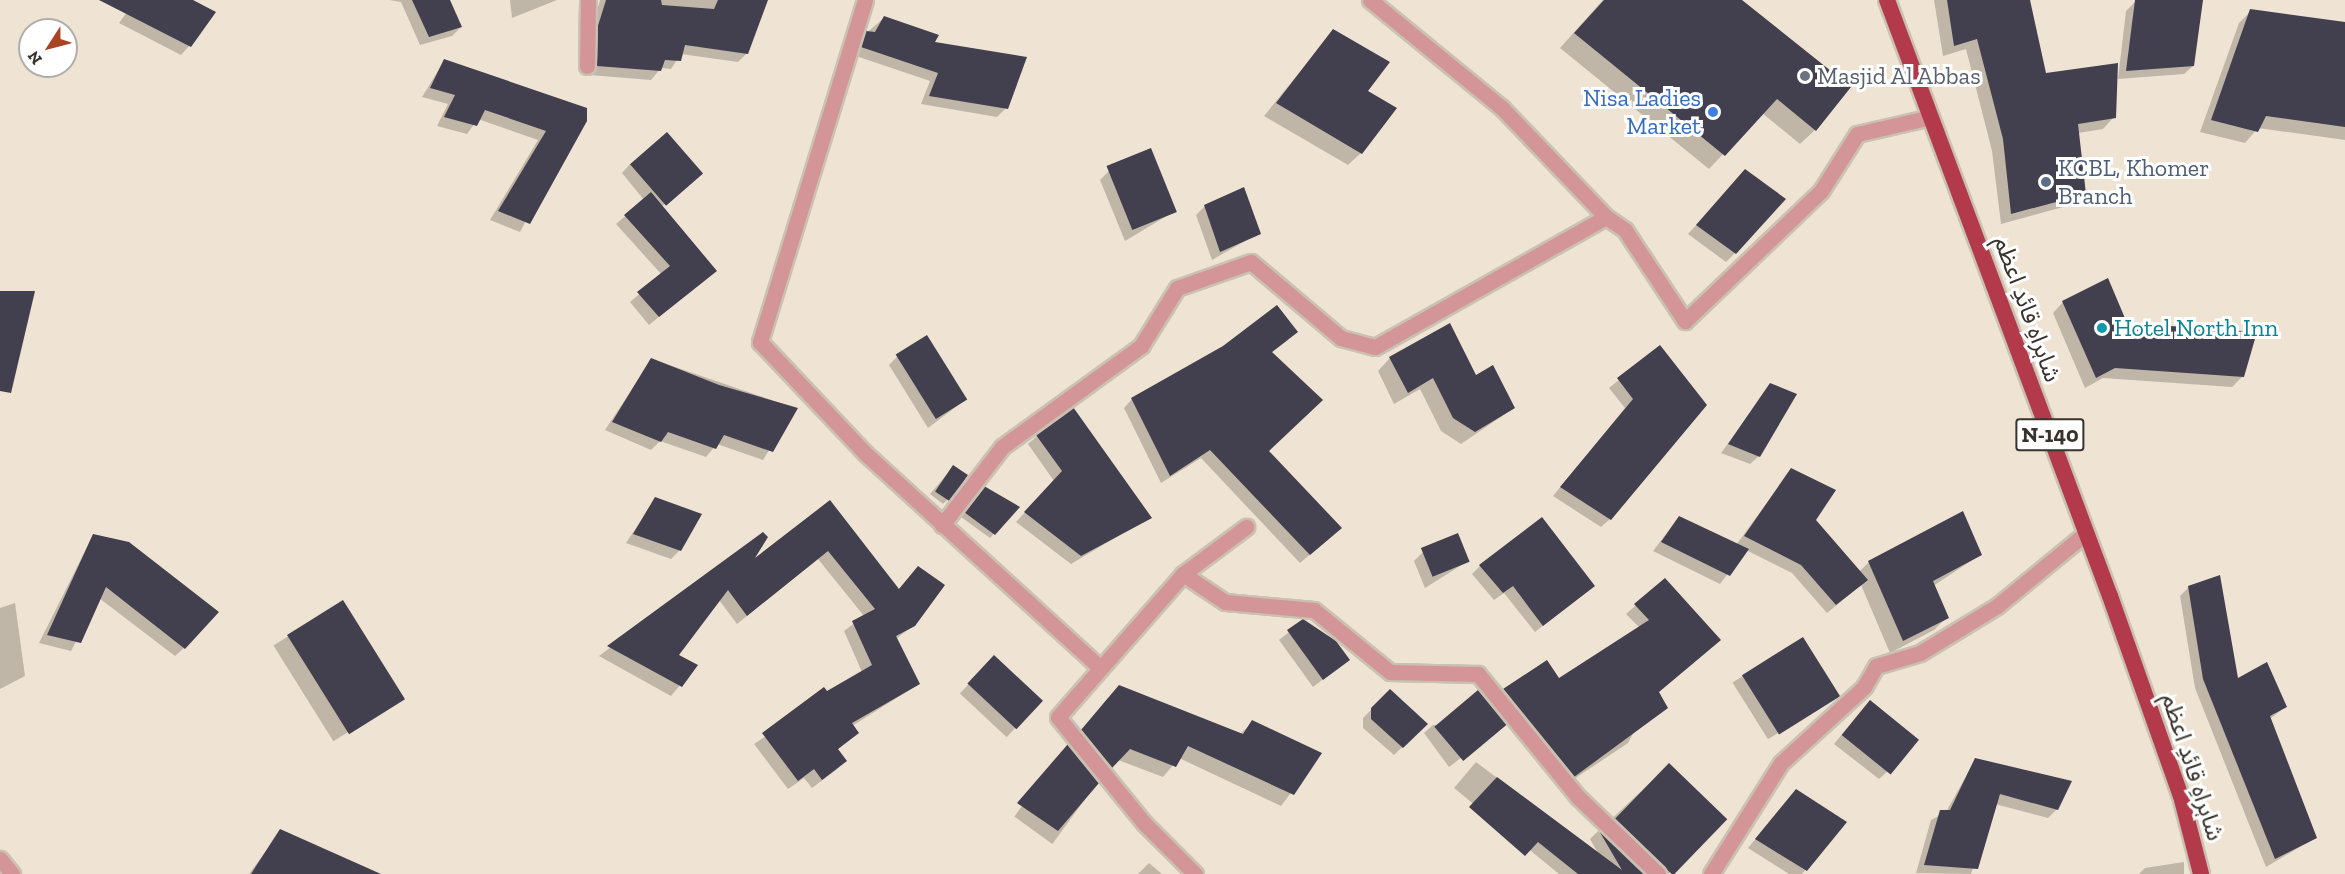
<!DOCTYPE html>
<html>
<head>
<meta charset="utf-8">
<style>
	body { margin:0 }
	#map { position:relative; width:2345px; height:874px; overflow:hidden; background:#efe4d3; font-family:"Zilla Slab","Noto Sans Arabic",serif }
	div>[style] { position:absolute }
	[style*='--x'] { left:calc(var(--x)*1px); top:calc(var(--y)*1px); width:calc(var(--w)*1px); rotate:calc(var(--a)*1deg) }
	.shadow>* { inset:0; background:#0003; transform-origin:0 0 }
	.building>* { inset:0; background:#423f4e; transform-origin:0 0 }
	.roads { filter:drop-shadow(2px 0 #cac1b2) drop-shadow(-2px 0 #cac1b2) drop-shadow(0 2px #cac1b2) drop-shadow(0 -2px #cac1b2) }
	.pedestrian>* { height:15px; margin:-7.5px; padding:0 7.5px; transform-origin:7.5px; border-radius:7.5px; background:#d39597 }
	.minor>* { height:15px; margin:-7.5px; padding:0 7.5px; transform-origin:7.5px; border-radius:7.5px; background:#d39597 }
	.trunk>* { height:16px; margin:-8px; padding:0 8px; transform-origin:8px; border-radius:8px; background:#b23a4a }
	.dots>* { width:16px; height:16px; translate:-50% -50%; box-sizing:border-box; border:3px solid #fff; border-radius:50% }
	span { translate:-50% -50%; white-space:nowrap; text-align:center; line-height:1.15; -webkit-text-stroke:6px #fff; paint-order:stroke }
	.shield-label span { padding:2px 4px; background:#fff; border:2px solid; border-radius:4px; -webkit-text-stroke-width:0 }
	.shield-label { font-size:22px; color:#38342d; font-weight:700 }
	.worship-label { font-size:24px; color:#5b616d }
	.left { translate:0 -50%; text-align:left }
	.shop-label { font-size:24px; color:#366cbe }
	.right { translate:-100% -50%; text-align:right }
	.service-label { font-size:24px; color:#4e5e75 }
	.street-label { font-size:24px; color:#38342d }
	.culture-label { font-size:24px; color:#0d838f }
	.north { position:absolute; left:18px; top:18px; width:60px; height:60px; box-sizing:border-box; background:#fff; border:2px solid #afaeab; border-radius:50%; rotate:234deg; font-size:16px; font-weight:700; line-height:24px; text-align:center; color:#38342d }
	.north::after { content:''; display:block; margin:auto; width:21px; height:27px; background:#aa4322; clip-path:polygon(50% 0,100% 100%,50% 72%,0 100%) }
</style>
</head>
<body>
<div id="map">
	<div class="shadow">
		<i style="clip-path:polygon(136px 0,190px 0,189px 46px,181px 55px,119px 23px)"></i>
		<i style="clip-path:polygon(389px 0,449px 0,461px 27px,452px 36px,420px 45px,401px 2px)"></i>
		<i style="clip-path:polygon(510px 0,557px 0,512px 18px)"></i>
		<i style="clip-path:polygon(600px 0,766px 0,747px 53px,738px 62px,681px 54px,671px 69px,661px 68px,651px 80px,589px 75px,589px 39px)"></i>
		<i style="clip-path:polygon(1603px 0,1740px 0,1815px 130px,1800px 144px,1762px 113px,1709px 169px,1560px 48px)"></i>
		<i style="clip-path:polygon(1934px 0,2018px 0,2044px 75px,2114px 117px,2103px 129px,2078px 133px,2085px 193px,2074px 204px,2001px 224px,1992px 151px,1966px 49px,1943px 56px)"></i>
		<i style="clip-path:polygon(2201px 0,2193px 66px,2184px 74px,2118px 79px,2126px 11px,2135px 2px)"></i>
		<i style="clip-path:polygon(2251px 11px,2345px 24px,2345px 140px,2258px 128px,2245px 143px,2200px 132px,2239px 23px)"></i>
		<i style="clip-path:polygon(884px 18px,933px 43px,1006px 108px,997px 117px,921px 104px,930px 81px,853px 55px,857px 41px)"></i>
		<i style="clip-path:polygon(1333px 31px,1365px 91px,1361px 153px,1348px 165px,1264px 116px)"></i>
		<i style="clip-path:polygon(444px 61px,585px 109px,520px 232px,490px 220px,538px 140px,478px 119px,467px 134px,437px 126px,448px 104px,422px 97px)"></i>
		<i style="clip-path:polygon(630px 164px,692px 182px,661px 207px,715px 271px,649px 325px,630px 302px,662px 275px,616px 224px,644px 200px,622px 173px)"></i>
		<i style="clip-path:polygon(1109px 171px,1175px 211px,1125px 241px,1100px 180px)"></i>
		<i style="clip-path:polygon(1737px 180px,1735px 253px,1726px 262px,1688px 234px)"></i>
		<i style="clip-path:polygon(1205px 206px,1259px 233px,1212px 260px,1196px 215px)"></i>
		<i style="clip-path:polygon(2063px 302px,2126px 325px,2243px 376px,2232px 387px,2103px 378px,2085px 388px,2053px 313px)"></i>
		<i style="clip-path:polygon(1288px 340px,1271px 353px,1267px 452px,1331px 537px,1300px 563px,1201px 458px,1161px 483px,1124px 408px,1132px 399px)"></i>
		<i style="clip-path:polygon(1660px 347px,1610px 519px,1601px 527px,1553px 496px,1625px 408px,1609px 388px)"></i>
		<i style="clip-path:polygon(897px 357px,965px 400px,928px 428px,889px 365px)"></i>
		<i style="clip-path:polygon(1390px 358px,1475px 377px,1514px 408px,1461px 444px,1441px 431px,1420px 389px,1394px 404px,1378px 371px)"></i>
		<i style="clip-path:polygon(652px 359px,795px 408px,763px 460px,717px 444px,706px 457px,660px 441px,651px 450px,605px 430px)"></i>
		<i style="clip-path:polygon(1771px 385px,1759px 456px,1750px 464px,1721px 453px)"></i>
		<i style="clip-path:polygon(1037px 436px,1150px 517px,1071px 564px,1016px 522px,1054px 481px,1028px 444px)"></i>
		<i style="clip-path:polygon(1791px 470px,1814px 520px,1859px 572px,1869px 562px,1980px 555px,1933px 586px,1947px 617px,1934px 630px,1890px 653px,1861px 585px,1827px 613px,1792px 573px,1746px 550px,1720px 584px,1653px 551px,1679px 517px,1736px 545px)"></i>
		<i style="clip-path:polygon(949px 472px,947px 500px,943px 504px,930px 494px)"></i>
		<i style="clip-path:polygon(980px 492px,1018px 507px,990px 538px,961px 517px)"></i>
		<i style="clip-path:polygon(655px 499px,680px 550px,671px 559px,626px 543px)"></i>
		<i style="clip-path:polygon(830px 502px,898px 590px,909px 578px,914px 625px,896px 639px,919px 684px,852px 726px,857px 733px,837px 750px,845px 761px,836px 770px,812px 788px,804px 778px,788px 789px,754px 744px,862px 672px,844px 631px,864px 616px,818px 559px,737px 624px,719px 600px,677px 655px,696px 666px,671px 696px,599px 656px,763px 534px,750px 564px)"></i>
		<i style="clip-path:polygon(93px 535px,184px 648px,175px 656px,99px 598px,71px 651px,39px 643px)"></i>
		<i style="clip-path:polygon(1423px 552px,1468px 561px,1425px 588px,1414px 561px)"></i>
		<i style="clip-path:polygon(1480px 566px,1593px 586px,1535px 632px,1504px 593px,1494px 600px,1472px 574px)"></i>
		<i style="clip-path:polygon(1665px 580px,1657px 693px,1666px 708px,1634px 732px,1628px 743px,1565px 785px,1495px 698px,1547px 662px,1558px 680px,1640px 628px,1626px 614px)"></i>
		<i style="clip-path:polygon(2189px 587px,2237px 680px,2285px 707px,2270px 719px,2315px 838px,2266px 867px,2195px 688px,2180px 596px)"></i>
		<i style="left:343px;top:602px;width:113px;height:82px;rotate:58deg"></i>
		<i style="clip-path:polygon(15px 603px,25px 676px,0 689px,0 608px)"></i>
		<i style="clip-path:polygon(1303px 621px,1348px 660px,1313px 687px,1279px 640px)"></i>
		<i style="left:1802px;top:639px;width:67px;height:82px;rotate:58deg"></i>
		<i style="left:994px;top:657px;width:64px;height:50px;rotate:43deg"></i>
		<i style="clip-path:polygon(1390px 691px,1426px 724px,1394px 755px,1363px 728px,1363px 718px)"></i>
		<i style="clip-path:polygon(1108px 698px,1240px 734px,1253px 722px,1320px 754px,1281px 806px,1179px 758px,1163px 777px,1118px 760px,1100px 778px,1071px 742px)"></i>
		<i style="clip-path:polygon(1861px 711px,1888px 771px,1879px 779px,1834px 744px)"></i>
		<i style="clip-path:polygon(1433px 725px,1505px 725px,1449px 767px,1424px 733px)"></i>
		<i style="left:1059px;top:755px;width:47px;height:76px;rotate:36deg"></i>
		<i style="clip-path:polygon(1975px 760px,2057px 809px,2048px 818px,1995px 804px,1971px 874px,1916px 873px,1931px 820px,1946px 812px)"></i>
		<i style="clip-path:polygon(1476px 762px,1599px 855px,1590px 839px,1598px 831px,1646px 874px,1559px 874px,1454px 788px)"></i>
		<i style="clip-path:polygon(1669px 765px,1717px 828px,1668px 874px,1648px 874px,1604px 826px)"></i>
		<i style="clip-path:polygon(1788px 800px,1845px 822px,1802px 874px,1789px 874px,1748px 848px)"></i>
		<i style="clip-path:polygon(281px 831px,331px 874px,249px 874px)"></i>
		<i style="clip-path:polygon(2184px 862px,2184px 874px,2139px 874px,2145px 868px)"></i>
		<i style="clip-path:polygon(1149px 863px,1162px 874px,1138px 874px)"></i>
	</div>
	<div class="building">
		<i style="clip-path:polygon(99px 0,193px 0,216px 12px,191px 47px)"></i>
		<i style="clip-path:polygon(412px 0,450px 0,462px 27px,429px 37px)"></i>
		<i style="clip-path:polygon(606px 0,661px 0,662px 5px,714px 9px,718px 0,768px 0,748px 54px,685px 45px,681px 61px,665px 60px,661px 71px,597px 66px,597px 29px)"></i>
		<i style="clip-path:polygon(1604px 0,1742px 0,1851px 87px,1816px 131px,1777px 99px,1725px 156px,1574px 33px)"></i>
		<i style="clip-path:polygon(1947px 0,2030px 0,2046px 73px,2118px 63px,2116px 118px,2078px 124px,2086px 194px,2011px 214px,2003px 139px,1977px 39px,1954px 46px)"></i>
		<i style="clip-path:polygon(2135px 0,2203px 0,2194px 66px,2126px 71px)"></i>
		<i style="clip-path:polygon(2250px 9px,2345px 22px,2345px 127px,2266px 116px,2258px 132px,2211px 120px)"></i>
		<i style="clip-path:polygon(884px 16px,939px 35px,935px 42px,1027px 57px,1008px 109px,929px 96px,938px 73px,861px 47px,866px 31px,875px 32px)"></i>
		<i style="clip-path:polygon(1333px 29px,1390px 62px,1368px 91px,1397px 108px,1362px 154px,1276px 103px)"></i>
		<i style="clip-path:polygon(444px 59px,587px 108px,587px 121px,530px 224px,498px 211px,546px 131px,485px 110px,477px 126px,444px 117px,455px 95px,430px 88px)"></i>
		<i style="left:667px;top:132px;width:55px;height:49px;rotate:49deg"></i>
		<i style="left:1151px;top:148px;width:69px;height:48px;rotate:68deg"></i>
		<i style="clip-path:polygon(1745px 169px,1786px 199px,1736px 254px,1696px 225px)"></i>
		<i style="clip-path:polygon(1244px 187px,1261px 234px,1220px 252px,1204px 205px)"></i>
		<i style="clip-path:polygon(651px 192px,717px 271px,659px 317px,637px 292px,670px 266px,624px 215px)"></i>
		<i style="clip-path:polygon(2108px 278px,2127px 323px,2257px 332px,2244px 377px,2115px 368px,2096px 378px,2062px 301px)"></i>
		<i style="clip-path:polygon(0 291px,35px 291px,11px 393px,0 391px)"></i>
		<i style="clip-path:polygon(1277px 305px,1298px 332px,1272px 352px,1323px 400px,1269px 451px,1342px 528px,1310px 555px,1210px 450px,1170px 476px,1131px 398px,1223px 346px)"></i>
		<i style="clip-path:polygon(1450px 323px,1476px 375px,1493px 365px,1515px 408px,1475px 432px,1453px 418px,1433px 378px,1408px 393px,1389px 357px)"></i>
		<i style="left:927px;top:335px;width:76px;height:37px;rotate:58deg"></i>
		<i style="clip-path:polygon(1660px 345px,1707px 405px,1611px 520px,1560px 487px,1633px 399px,1617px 378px)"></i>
		<i style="clip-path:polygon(651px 358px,719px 385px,798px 408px,773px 452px,724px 435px,716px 449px,668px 432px,661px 442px,612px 422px)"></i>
		<i style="clip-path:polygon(1770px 383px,1797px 394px,1760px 457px,1728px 444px)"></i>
		<i style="clip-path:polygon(1073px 407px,1152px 518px,1081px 556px,1024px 512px,1062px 471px,1036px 435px)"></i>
		<i style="left:953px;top:465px;width:18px;height:32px;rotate:34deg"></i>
		<i style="clip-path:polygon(1791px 468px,1836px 490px,1816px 520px,1868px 580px,1836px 605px,1801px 565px,1744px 536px)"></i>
		<i style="clip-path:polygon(984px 486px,1020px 507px,995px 535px,964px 512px)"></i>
		<i style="clip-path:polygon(655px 497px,702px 514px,681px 551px,633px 534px)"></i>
		<i style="clip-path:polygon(830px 500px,899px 589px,918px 566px,945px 585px,915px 626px,896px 636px,920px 684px,852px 723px,859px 733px,838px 749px,847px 761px,822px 780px,814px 769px,798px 781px,762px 733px,824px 687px,827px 691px,872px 665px,852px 621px,875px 609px,828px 551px,747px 616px,728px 590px,679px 655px,698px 665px,682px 687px,607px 646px,763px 532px,768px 537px,755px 558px)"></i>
		<i style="clip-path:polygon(1963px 511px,1982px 555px,1933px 581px,1949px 618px,1903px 641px,1868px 561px)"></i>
		<i style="clip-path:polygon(1679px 516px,1749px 549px,1730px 576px,1661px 542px)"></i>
		<i style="clip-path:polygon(1542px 517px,1595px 586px,1543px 626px,1513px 586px,1503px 593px,1479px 565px)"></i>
		<i style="left:1458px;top:533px;width:31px;height:40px;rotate:68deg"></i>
		<i style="clip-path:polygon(93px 534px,129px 542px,219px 612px,185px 649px,106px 587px,81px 643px,47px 635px)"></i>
		<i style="clip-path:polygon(2220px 575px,2238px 678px,2267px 662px,2287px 707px,2270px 716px,2317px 838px,2275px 859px,2203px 679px,2188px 586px)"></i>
		<i style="clip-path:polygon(1665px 578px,1721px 640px,1659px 692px,1668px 708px,1574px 777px,1503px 689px,1547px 660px,1559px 678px,1649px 620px,1634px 604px)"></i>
		<i style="left:343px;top:600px;width:117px;height:66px;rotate:58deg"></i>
		<i style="clip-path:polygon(1303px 619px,1336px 641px,1350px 660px,1323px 680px,1287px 630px)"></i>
		<i style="left:1803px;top:637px;width:70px;height:72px;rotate:58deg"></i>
		<i style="left:994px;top:655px;width:67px;height:39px;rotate:43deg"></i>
		<i style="clip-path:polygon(1119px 685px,1243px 734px,1252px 720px,1322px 753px,1294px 795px,1188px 746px,1176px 767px,1130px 749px,1112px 768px,1081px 730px)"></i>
		<i style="clip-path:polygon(1390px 689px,1428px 724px,1403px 748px,1371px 719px,1371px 708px)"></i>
		<i style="left:1478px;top:690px;width:45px;height:57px;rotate:50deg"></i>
		<i style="left:1870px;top:700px;width:63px;height:45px;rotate:39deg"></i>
		<i style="clip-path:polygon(1068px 744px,1099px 783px,1058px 831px,1017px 803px)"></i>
		<i style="clip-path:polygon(1975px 758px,2072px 781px,2058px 810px,2000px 794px,1978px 869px,1924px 865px,1940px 810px,1950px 810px)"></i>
		<i style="left:1669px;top:763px;width:81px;height:78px;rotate:44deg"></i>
		<i style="clip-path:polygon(1497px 777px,1622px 870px,1598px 829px,1644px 874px,1578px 874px,1538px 842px,1525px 856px,1469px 807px)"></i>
		<i style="clip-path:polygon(1796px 789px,1847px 822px,1807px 871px,1755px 839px)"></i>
		<i style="clip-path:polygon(280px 829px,381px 874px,251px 874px)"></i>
	</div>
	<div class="roads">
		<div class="pedestrian">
			<i style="--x:587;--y:66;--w:66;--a:-89.1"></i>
		</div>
		<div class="minor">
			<i style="--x:865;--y:0;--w:358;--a:107.1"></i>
			<i style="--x:760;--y:342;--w:154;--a:46.6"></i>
			<i style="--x:866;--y:454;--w:317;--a:42.4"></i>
			<i style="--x:1370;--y:0;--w:171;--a:39.3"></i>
			<i style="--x:1502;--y:108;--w:151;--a:46.3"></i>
			<i style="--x:942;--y:525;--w:98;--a:-52.4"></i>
			<i style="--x:1002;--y:447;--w:172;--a:-36"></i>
			<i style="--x:1141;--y:346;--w:68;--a:-58.2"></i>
			<i style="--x:1177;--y:288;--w:78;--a:-19.4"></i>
			<i style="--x:1251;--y:262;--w:118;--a:40.2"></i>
			<i style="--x:1341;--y:338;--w:35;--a:15"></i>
			<i style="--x:1375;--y:347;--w:265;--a:-29.4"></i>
			<i style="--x:1606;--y:217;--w:23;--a:34"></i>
			<i style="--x:1625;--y:230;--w:109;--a:56.6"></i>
			<i style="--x:1685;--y:321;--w:188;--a:-43.7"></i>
			<i style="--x:1821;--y:191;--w:67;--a:-57.7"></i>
			<i style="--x:1857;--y:134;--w:76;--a:-12.9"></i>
			<i style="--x:1183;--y:574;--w:79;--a:-36.7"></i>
			<i style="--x:0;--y:859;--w:19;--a:51"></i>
			<i style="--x:1195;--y:874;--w:72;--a:-135"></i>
			<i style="--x:1144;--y:823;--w:136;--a:-129.1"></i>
			<i style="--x:1058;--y:717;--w:190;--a:-48.8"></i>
			<i style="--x:1183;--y:574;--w:50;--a:33.7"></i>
			<i style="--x:1225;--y:602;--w:89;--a:5.1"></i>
			<i style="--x:1314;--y:610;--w:98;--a:39.2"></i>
			<i style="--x:1390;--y:672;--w:88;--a:1.3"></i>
			<i style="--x:1478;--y:674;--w:159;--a:50.9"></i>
			<i style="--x:1578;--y:797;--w:111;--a:43.9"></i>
			<i style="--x:1711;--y:874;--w:131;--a:-57.8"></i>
			<i style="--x:1781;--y:763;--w:113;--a:-42.5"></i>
			<i style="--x:1864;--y:687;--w:24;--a:-60"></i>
			<i style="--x:1876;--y:666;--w:46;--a:-16.5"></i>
			<i style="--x:1920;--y:653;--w:90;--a:-31.4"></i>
			<i style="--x:1997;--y:606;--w:115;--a:-39.4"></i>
		</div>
		<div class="trunk">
			<i style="--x:1887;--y:0;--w:636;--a:69.49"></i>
			<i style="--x:2110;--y:596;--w:212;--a:70.5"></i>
			<i style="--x:2181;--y:796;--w:81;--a:75.6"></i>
		</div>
	</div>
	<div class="dots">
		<i style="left:1805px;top:76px;background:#6b7280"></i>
		<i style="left:1713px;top:112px;background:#3f7fe0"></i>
		<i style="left:2046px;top:182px;background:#5c6f8a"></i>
		<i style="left:2102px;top:328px;background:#0f9aa8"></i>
	</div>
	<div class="shield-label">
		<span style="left:2050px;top:435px">N-140</span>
	</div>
	<div class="worship-label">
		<span class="left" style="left:1817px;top:76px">Masjid Al Abbas</span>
	</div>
	<div class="shop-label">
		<span class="right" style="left:1701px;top:112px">Nisa Ladies<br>Market</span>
	</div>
	<div class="service-label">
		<span class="left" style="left:2058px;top:182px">KCBL, Khomer<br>Branch</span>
	</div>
	<div class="street-label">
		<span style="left:2028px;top:309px;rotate:70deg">شاہراہِ قائدِ اعظم</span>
		<span style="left:2193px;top:767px;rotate:72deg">شاہراہِ قائدِ اعظم</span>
	</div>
	<div class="culture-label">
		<span class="left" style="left:2114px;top:328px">Hotel North Inn</span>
	</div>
	<div class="north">N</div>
</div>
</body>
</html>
